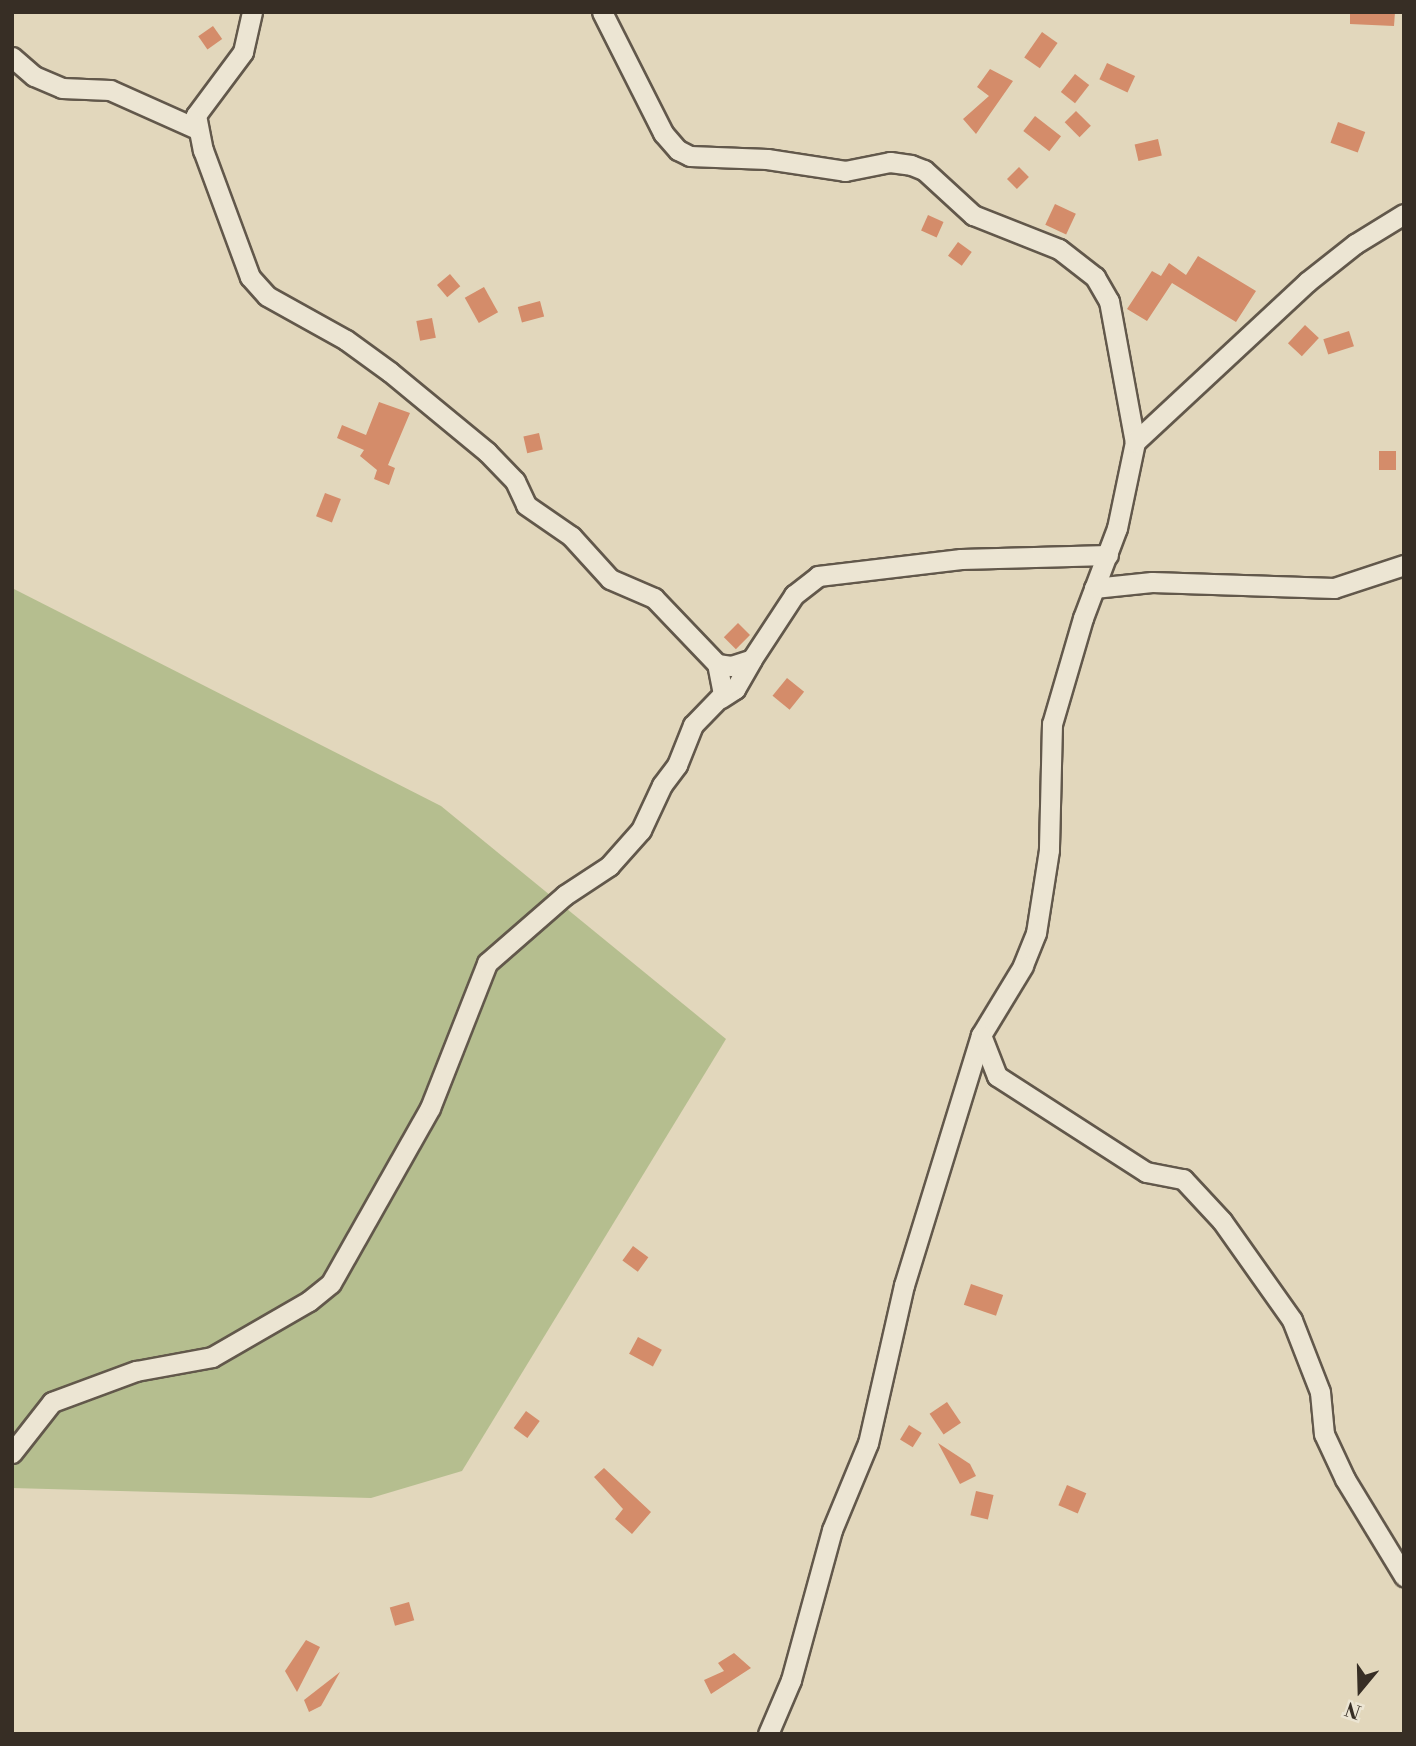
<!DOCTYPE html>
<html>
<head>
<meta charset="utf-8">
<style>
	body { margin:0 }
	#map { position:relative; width:1416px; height:1746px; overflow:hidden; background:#e2d7bc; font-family:"Libre Bodoni",serif }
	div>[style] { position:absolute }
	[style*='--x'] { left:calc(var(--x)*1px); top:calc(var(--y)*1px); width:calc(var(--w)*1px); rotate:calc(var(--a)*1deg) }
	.green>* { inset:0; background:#b5be8f }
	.building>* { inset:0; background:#d48c6a; transform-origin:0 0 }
	.roads { filter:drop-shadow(2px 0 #62584b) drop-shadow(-2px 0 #62584b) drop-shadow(0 2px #62584b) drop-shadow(0 -2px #62584b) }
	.minor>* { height:19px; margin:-9.5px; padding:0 9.5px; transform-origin:9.5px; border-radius:9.5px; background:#ece5d3 }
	span { translate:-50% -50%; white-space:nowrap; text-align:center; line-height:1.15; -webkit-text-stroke:5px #ece5d3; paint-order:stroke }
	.frame { position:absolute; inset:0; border:14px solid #372e25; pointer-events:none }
	.north { position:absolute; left:1325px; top:1655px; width:70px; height:70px; -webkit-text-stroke:5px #ece5d3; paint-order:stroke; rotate:199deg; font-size:19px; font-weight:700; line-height:28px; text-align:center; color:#372e25 }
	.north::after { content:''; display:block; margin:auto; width:24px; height:32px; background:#372e25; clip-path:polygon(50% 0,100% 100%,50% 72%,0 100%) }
</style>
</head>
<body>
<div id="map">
	<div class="green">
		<i style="clip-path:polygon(12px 588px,441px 806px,726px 1039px,462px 1471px,371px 1498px,12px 1488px)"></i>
	</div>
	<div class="building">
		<i style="clip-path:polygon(1350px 12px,1395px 12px,1394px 26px,1350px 24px)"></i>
		<i style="left:213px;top:26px;width:16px;height:18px;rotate:55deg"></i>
		<i style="left:1042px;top:32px;width:19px;height:31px;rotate:35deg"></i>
		<i style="left:1107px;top:63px;width:31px;height:18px;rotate:25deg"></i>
		<i style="clip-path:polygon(990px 69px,1013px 81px,976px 134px,963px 119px,989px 96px,977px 87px)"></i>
		<i style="left:1075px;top:74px;width:18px;height:23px;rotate:38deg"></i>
		<i style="left:1076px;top:111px;width:21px;height:16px;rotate:45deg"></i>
		<i style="left:1035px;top:116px;width:33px;height:19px;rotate:38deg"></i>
		<i style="left:1338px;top:122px;width:29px;height:22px;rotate:20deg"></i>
		<i style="left:1158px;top:139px;width:17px;height:24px;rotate:77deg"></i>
		<i style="left:1019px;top:167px;width:14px;height:17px;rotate:45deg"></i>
		<i style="left:1055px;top:204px;width:23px;height:23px;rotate:25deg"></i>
		<i style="left:928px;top:215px;width:17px;height:17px;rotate:24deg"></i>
		<i style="left:958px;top:242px;width:17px;height:17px;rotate:36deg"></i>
		<i style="clip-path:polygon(1198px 256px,1256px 291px,1236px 322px,1172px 283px,1147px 321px,1127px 309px,1152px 271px,1161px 276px,1169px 263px,1186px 275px)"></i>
		<i style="left:450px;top:274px;width:16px;height:17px;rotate:50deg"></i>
		<i style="left:484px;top:287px;width:29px;height:22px;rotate:61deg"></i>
		<i style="left:540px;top:301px;width:16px;height:23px;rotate:75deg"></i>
		<i style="left:432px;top:318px;width:20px;height:16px;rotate:79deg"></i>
		<i style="left:1305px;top:325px;width:19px;height:25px;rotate:43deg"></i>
		<i style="left:1349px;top:331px;width:16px;height:27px;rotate:72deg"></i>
		<i style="clip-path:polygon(379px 402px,410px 413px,388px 465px,395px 468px,389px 485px,374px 479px,377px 470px,360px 456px,364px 450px,337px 438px,342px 425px,366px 435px)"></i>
		<i style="left:539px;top:433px;width:17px;height:16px;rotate:77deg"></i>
		<i style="left:1379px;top:451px;width:17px;height:19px"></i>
		<i style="left:325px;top:493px;width:17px;height:25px;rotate:21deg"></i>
		<i style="left:738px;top:623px;width:17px;height:20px;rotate:45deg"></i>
		<i style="left:787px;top:678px;width:22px;height:23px;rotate:39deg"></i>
		<i style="left:633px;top:1246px;width:19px;height:18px;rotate:36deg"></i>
		<i style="left:971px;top:1284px;width:34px;height:22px;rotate:19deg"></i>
		<i style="left:638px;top:1337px;width:27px;height:19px;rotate:28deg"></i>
		<i style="left:947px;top:1402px;width:25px;height:21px;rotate:56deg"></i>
		<i style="left:526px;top:1411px;width:17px;height:21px;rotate:36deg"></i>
		<i style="left:909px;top:1425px;width:15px;height:17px;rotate:32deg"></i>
		<i style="clip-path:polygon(938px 1443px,970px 1464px,976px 1476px,960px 1484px)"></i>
		<i style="clip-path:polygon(604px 1468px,651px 1512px,632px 1534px,615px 1519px,623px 1509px,594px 1477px)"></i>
		<i style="left:1067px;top:1485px;width:21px;height:22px;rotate:23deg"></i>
		<i style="left:976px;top:1491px;width:18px;height:25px;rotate:13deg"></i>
		<i style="left:409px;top:1602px;width:19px;height:20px;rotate:74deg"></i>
		<i style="clip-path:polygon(306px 1640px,320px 1647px,297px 1692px,285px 1671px)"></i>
		<i style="clip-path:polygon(734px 1653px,751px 1668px,711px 1694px,704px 1680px,724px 1671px,718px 1663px)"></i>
		<i style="clip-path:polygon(340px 1672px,321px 1706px,309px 1712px,304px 1700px)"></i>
	</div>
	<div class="roads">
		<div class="minor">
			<i style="--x:252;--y:12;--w:41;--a:102.7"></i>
			<i style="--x:243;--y:52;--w:79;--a:126.7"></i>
			<i style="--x:196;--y:115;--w:36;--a:79"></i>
			<i style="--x:203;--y:150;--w:135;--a:69.7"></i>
			<i style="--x:250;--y:277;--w:25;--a:48"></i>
			<i style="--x:267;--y:296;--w:90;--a:29.1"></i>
			<i style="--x:346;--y:340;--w:54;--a:36"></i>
			<i style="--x:390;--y:372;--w:126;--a:39.5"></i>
			<i style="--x:487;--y:452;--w:40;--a:46"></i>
			<i style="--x:515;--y:481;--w:26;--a:65"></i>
			<i style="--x:526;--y:505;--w:55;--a:34.6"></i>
			<i style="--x:571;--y:536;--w:58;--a:47.8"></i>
			<i style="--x:610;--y:579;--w:48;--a:23.4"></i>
			<i style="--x:654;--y:598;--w:91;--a:46.3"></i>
			<i style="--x:717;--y:664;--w:14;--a:8"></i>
			<i style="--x:731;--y:666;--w:22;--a:-18"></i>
			<i style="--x:752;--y:659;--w:77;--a:-56.7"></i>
			<i style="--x:794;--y:595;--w:31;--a:-38"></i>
			<i style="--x:818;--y:576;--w:144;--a:-6.8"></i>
			<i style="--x:961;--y:559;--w:147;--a:-1.6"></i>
			<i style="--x:602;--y:12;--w:136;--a:63.2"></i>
			<i style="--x:663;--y:133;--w:23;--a:49"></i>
			<i style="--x:678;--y:150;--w:13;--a:27"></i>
			<i style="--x:690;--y:156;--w:77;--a:2.2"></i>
			<i style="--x:767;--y:159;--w:79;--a:8.7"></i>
			<i style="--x:845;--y:171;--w:46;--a:-11.3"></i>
			<i style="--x:890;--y:162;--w:21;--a:8"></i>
			<i style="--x:911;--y:165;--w:14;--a:21"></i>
			<i style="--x:924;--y:170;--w:67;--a:42.6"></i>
			<i style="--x:973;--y:215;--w:92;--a:21.6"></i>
			<i style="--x:1059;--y:249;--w:46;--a:37.9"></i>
			<i style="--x:1095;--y:277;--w:28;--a:60"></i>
			<i style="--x:1109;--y:301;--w:143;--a:79.6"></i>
			<i style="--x:1135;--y:442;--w:88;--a:101.8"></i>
			<i style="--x:1117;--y:528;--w:96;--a:110.7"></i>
			<i style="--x:1083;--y:618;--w:110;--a:106.3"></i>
			<i style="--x:1052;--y:724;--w:126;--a:91.4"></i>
			<i style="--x:1049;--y:850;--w:84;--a:98.9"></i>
			<i style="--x:1036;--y:933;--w:35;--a:112"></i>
			<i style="--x:1023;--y:966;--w:81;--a:121.3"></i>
			<i style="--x:981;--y:1035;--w:262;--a:107.1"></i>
			<i style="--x:904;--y:1285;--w:162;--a:102.8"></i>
			<i style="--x:868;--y:1443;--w:94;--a:112.5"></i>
			<i style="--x:832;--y:1530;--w:156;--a:105.3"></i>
			<i style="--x:791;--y:1680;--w:59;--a:113.1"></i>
			<i style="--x:12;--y:57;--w:29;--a:41"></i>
			<i style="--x:34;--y:76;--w:30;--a:23"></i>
			<i style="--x:62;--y:88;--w:48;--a:2.4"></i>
			<i style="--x:110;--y:90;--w:95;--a:24.1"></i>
			<i style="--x:1135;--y:442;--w:235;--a:-42.9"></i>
			<i style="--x:1307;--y:282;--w:61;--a:-38.4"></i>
			<i style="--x:1355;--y:244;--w:57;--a:-31.5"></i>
			<i style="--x:1094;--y:588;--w:58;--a:-5.9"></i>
			<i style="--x:1152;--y:582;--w:182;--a:1.9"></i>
			<i style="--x:1334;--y:588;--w:74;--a:-18.2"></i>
			<i style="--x:721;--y:698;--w:17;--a:-33"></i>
			<i style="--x:735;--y:689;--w:34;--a:-60"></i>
			<i style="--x:981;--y:1035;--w:44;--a:68.7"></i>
			<i style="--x:997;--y:1076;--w:177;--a:32.8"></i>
			<i style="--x:1146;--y:1172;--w:38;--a:11"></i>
			<i style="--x:1183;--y:1179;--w:57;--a:47.1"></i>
			<i style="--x:1222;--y:1221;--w:121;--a:54.7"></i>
			<i style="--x:1292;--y:1320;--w:77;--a:68.7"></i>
			<i style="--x:1320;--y:1392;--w:42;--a:84.6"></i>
			<i style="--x:1324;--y:1434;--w:50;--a:65"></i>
			<i style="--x:1345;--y:1479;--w:114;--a:58.7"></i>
			<i style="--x:12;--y:1453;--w:65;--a:-51.9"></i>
			<i style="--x:52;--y:1402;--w:90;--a:-20.3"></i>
			<i style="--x:136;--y:1371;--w:77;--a:-10.4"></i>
			<i style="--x:212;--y:1357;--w:112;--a:-30"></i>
			<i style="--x:309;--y:1301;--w:28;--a:-39"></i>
			<i style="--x:331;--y:1283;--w:201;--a:-60.5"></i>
			<i style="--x:430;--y:1108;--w:156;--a:-68.5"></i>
			<i style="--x:487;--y:963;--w:103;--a:-41.1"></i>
			<i style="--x:565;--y:895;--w:53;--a:-33.4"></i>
			<i style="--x:609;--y:866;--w:48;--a:-48.4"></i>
			<i style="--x:641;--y:830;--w:50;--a:-65"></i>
			<i style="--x:662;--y:785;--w:25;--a:-53"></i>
			<i style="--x:677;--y:765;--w:43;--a:-68.2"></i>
			<i style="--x:693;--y:725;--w:43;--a:-45.9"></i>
			<i style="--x:723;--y:694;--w:31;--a:-101"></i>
		</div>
	</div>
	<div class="frame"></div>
	<div class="north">N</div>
</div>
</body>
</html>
